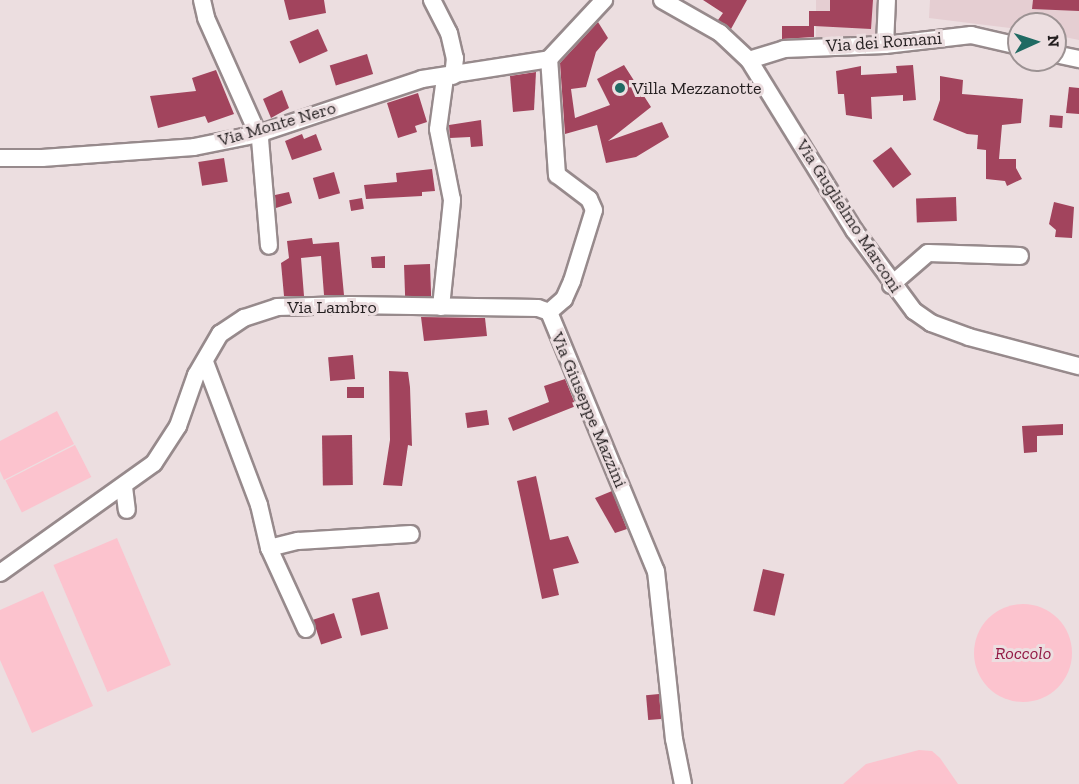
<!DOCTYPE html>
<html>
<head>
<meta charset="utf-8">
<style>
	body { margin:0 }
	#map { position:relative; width:1079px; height:784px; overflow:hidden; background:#ecdee0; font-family:"Zilla Slab",serif }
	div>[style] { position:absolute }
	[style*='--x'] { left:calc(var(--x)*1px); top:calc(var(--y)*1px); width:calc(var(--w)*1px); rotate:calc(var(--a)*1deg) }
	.built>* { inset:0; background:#e5ced2; transform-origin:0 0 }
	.green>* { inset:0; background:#fcc3ce; transform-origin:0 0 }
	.round { border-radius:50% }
	.building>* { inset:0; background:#a2445d; transform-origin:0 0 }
	.roads { filter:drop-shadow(2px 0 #978a8c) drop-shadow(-2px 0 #978a8c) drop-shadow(0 2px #978a8c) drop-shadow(0 -2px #978a8c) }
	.minor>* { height:16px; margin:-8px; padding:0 8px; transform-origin:8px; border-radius:8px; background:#fff }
	.dots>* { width:16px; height:16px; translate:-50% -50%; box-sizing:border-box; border:3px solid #ecdee0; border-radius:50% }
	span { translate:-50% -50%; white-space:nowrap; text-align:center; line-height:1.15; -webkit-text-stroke:6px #ecdee0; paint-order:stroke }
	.street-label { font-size:18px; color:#241f20 }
	.poi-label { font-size:18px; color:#241f20 }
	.left { translate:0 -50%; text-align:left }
	.park-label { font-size:18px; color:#941b46; font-style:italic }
	.north { position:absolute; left:1007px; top:12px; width:60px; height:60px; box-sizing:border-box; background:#ecdee0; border:2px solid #9c9293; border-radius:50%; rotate:87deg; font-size:16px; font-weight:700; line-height:24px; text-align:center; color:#241f20 }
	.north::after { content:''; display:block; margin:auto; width:21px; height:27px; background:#206a63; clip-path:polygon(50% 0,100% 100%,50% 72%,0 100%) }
</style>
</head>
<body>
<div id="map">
	<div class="built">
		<i style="left:816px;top:0;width:64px;height:40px"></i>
		<i style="clip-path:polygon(930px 0,1079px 0,1079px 40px,1055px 35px,1055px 24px,1019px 24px,1019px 29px,929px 18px)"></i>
	</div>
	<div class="green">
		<i style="clip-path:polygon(57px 411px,74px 444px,4px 480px,0 471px,0 441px)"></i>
		<i style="left:75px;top:445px;width:36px;height:78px;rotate:63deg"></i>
		<i style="left:117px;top:538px;width:138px;height:69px;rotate:67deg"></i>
		<i style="clip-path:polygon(43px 591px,93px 706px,32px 733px,0 660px,0 610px)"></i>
		<i class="round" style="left:974px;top:604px;width:98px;height:98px"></i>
		<i style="clip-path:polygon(919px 750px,932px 751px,940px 758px,958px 784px,843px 784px,866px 764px)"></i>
	</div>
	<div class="building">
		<i style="clip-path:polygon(284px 0,324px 0,326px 13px,289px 20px)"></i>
		<i style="clip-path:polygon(703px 0,747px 0,731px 29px,718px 20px,723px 13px)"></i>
		<i style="clip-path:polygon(830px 0,873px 0,871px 29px,814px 26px,814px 37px,782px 39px,782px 26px,809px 26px,809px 11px,830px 11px)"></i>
		<i style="clip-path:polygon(1033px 0,1079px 0,1079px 11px,1032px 9px)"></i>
		<i style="clip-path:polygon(598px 22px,608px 38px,596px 52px,586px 87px,571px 89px,575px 118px,610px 105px,597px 79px,624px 65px,651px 107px,608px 141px,662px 122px,669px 137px,636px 157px,606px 163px,597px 125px,565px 134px,560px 63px)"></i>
		<i style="left:318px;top:29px;width:24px;height:31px;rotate:66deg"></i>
		<i style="left:367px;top:54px;width:21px;height:39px;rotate:73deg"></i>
		<i style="clip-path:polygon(913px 65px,916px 100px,903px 101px,903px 95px,871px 97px,872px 119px,846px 115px,844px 94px,838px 94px,836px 71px,861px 66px,861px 75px,897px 73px,896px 66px)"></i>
		<i style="clip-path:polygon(216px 70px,234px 114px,208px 123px,205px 116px,158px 128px,150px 96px,196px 91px,192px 78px)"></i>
		<i style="clip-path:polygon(536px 72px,534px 110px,513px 112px,510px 76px)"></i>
		<i style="clip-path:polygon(940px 76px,963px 80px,962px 94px,1023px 99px,1021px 123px,1002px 125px,999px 159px,1016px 159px,1016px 168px,1022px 179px,1007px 186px,1005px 181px,986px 179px,986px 150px,977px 149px,978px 135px,967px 134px,933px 120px,940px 100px)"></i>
		<i style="clip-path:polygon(1069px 87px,1079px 88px,1079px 114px,1066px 113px)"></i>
		<i style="clip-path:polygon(282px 90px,289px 108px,271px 118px,263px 99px)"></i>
		<i style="clip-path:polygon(418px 93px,427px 122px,415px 126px,417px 132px,398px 138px,387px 103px)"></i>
		<i style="left:1050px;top:115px;width:13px;height:12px;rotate:4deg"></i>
		<i style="clip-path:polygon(481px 120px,483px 146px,471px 147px,470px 137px,450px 138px,449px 125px)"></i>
		<i style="clip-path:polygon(302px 134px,304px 139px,316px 134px,322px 150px,292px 160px,285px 141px)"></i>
		<i style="left:891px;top:147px;width:34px;height:23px;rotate:53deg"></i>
		<i style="left:224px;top:158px;width:24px;height:26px;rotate:81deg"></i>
		<i style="clip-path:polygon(432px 169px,435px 191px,422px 192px,422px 196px,366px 199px,364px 185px,397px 182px,396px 173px)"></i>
		<i style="left:334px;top:172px;width:22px;height:22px;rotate:74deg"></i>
		<i style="clip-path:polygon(289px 192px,292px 203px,276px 208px,275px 195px)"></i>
		<i style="left:956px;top:197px;width:24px;height:40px;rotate:88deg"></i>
		<i style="left:362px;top:198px;width:11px;height:13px;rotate:80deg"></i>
		<i style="clip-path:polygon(1054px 202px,1074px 207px,1072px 238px,1055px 237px,1056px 230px,1049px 224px)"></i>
		<i style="clip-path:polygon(312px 238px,313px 244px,339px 242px,344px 295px,324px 295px,321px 256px,301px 258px,304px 296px,284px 296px,281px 263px,289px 258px,287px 241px)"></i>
		<i style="clip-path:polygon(385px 256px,385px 268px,372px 268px,371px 257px)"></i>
		<i style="left:430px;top:264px;width:32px;height:26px;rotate:88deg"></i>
		<i style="clip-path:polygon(421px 317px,485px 318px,487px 336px,424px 341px)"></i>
		<i style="left:353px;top:355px;width:24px;height:25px;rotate:85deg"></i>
		<i style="clip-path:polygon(389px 371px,408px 372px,410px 387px,412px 446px,408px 445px,402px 486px,383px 485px,390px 440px)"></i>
		<i style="clip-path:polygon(565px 379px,576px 406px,513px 431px,508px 418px,549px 402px,544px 386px)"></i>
		<i style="left:364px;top:387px;width:11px;height:17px;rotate:90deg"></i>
		<i style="left:487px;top:410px;width:15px;height:22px;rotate:82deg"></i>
		<i style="clip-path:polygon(1063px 424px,1063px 435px,1037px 436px,1037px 452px,1024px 453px,1022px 426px)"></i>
		<i style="left:352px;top:435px;width:50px;height:30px;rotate:89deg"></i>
		<i style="clip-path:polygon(536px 476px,550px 540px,568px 536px,579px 563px,553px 569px,559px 595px,542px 599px,517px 481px)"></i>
		<i style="clip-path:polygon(612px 491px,627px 529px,615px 533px,595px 498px)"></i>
		<i style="left:763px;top:569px;width:22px;height:43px;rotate:13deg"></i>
		<i style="left:379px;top:592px;width:38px;height:28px;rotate:76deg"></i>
		<i style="left:334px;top:613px;width:26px;height:22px;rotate:72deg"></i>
		<i style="left:659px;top:694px;width:25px;height:13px;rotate:85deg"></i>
	</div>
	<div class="roads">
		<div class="minor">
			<i style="--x:202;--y:0;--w:18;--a:77"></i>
			<i style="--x:206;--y:18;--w:133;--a:65.9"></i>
			<i style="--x:260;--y:139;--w:107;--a:85.2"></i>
			<i style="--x:432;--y:0;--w:37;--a:63"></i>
			<i style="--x:449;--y:33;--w:26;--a:77"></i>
			<i style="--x:455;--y:58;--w:18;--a:96"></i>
			<i style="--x:662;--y:0;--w:67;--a:29.6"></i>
			<i style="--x:720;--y:33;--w:40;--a:43"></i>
			<i style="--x:749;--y:60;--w:200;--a:58.3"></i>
			<i style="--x:854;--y:230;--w:101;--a:53.5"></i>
			<i style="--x:914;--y:311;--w:21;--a:35"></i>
			<i style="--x:931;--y:323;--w:40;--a:20.2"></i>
			<i style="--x:969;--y:337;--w:114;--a:14.8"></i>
			<i style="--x:885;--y:45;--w:45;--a:-87.5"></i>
			<i style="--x:1055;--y:54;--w:25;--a:12"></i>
			<i style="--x:549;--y:59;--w:81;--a:-47"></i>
			<i style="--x:749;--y:60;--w:37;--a:-17"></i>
			<i style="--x:784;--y:49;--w:101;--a:-2.3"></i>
			<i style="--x:885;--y:45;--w:87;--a:-6.6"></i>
			<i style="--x:971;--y:35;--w:49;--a:12.9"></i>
			<i style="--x:0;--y:158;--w:42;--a:0"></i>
			<i style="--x:42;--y:158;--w:152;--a:-4.1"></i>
			<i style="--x:194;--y:147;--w:65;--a:-11.5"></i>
			<i style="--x:258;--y:134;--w:173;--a:-18.5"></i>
			<i style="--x:422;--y:79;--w:129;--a:-8.9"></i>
			<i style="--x:891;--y:285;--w:49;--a:-40.9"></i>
			<i style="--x:928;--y:253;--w:92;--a:1.9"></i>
			<i style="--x:441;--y:307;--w:108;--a:-84.1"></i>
			<i style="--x:452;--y:200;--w:72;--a:-101.2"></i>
			<i style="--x:438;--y:129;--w:51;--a:-82.2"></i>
			<i style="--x:549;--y:312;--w:280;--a:67.6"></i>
			<i style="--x:656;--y:571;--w:169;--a:83.9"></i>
			<i style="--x:674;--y:739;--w:46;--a:78.7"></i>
			<i style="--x:549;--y:312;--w:20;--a:-41"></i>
			<i style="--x:564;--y:299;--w:20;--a:-66"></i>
			<i style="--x:572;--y:281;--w:74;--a:-72.8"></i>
			<i style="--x:594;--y:210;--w:12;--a:-114"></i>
			<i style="--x:589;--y:199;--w:40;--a:-143"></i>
			<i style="--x:557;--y:175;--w:116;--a:-93.9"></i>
			<i style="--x:205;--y:362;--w:153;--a:69.3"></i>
			<i style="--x:259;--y:505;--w:44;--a:76.9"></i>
			<i style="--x:269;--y:548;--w:89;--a:65.4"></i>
			<i style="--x:124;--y:487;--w:23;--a:83"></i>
			<i style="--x:269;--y:548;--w:30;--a:-14"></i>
			<i style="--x:298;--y:541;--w:113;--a:-3.5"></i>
			<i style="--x:0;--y:573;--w:189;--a:-35.5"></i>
			<i style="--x:154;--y:463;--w:44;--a:-57"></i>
			<i style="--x:178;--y:426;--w:54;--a:-70.6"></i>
			<i style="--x:196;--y:375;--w:48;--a:-59.7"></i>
			<i style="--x:220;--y:334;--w:29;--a:-34"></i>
			<i style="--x:244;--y:318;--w:35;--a:-18"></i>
			<i style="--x:277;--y:307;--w:73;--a:-1.6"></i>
			<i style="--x:350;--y:305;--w:188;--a:0.9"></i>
			<i style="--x:538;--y:308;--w:12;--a:20"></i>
		</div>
	</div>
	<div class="dots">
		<i style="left:620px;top:88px;background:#206a63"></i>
	</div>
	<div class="street-label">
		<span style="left:884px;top:42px;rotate:-4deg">Via dei Romani</span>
		<span style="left:277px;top:124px;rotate:-16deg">Via Monte Nero</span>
		<span style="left:849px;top:216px;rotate:57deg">Via Guglielmo Marconi</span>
		<span style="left:332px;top:307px">Via Lambro</span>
		<span style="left:589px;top:410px;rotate:67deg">Via Giuseppe Mazzini</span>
	</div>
	<div class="poi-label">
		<span class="left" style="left:632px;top:88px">Villa Mezzanotte</span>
	</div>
	<div class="park-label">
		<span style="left:1023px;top:653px">Roccolo</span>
	</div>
	<div class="north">N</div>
</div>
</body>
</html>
